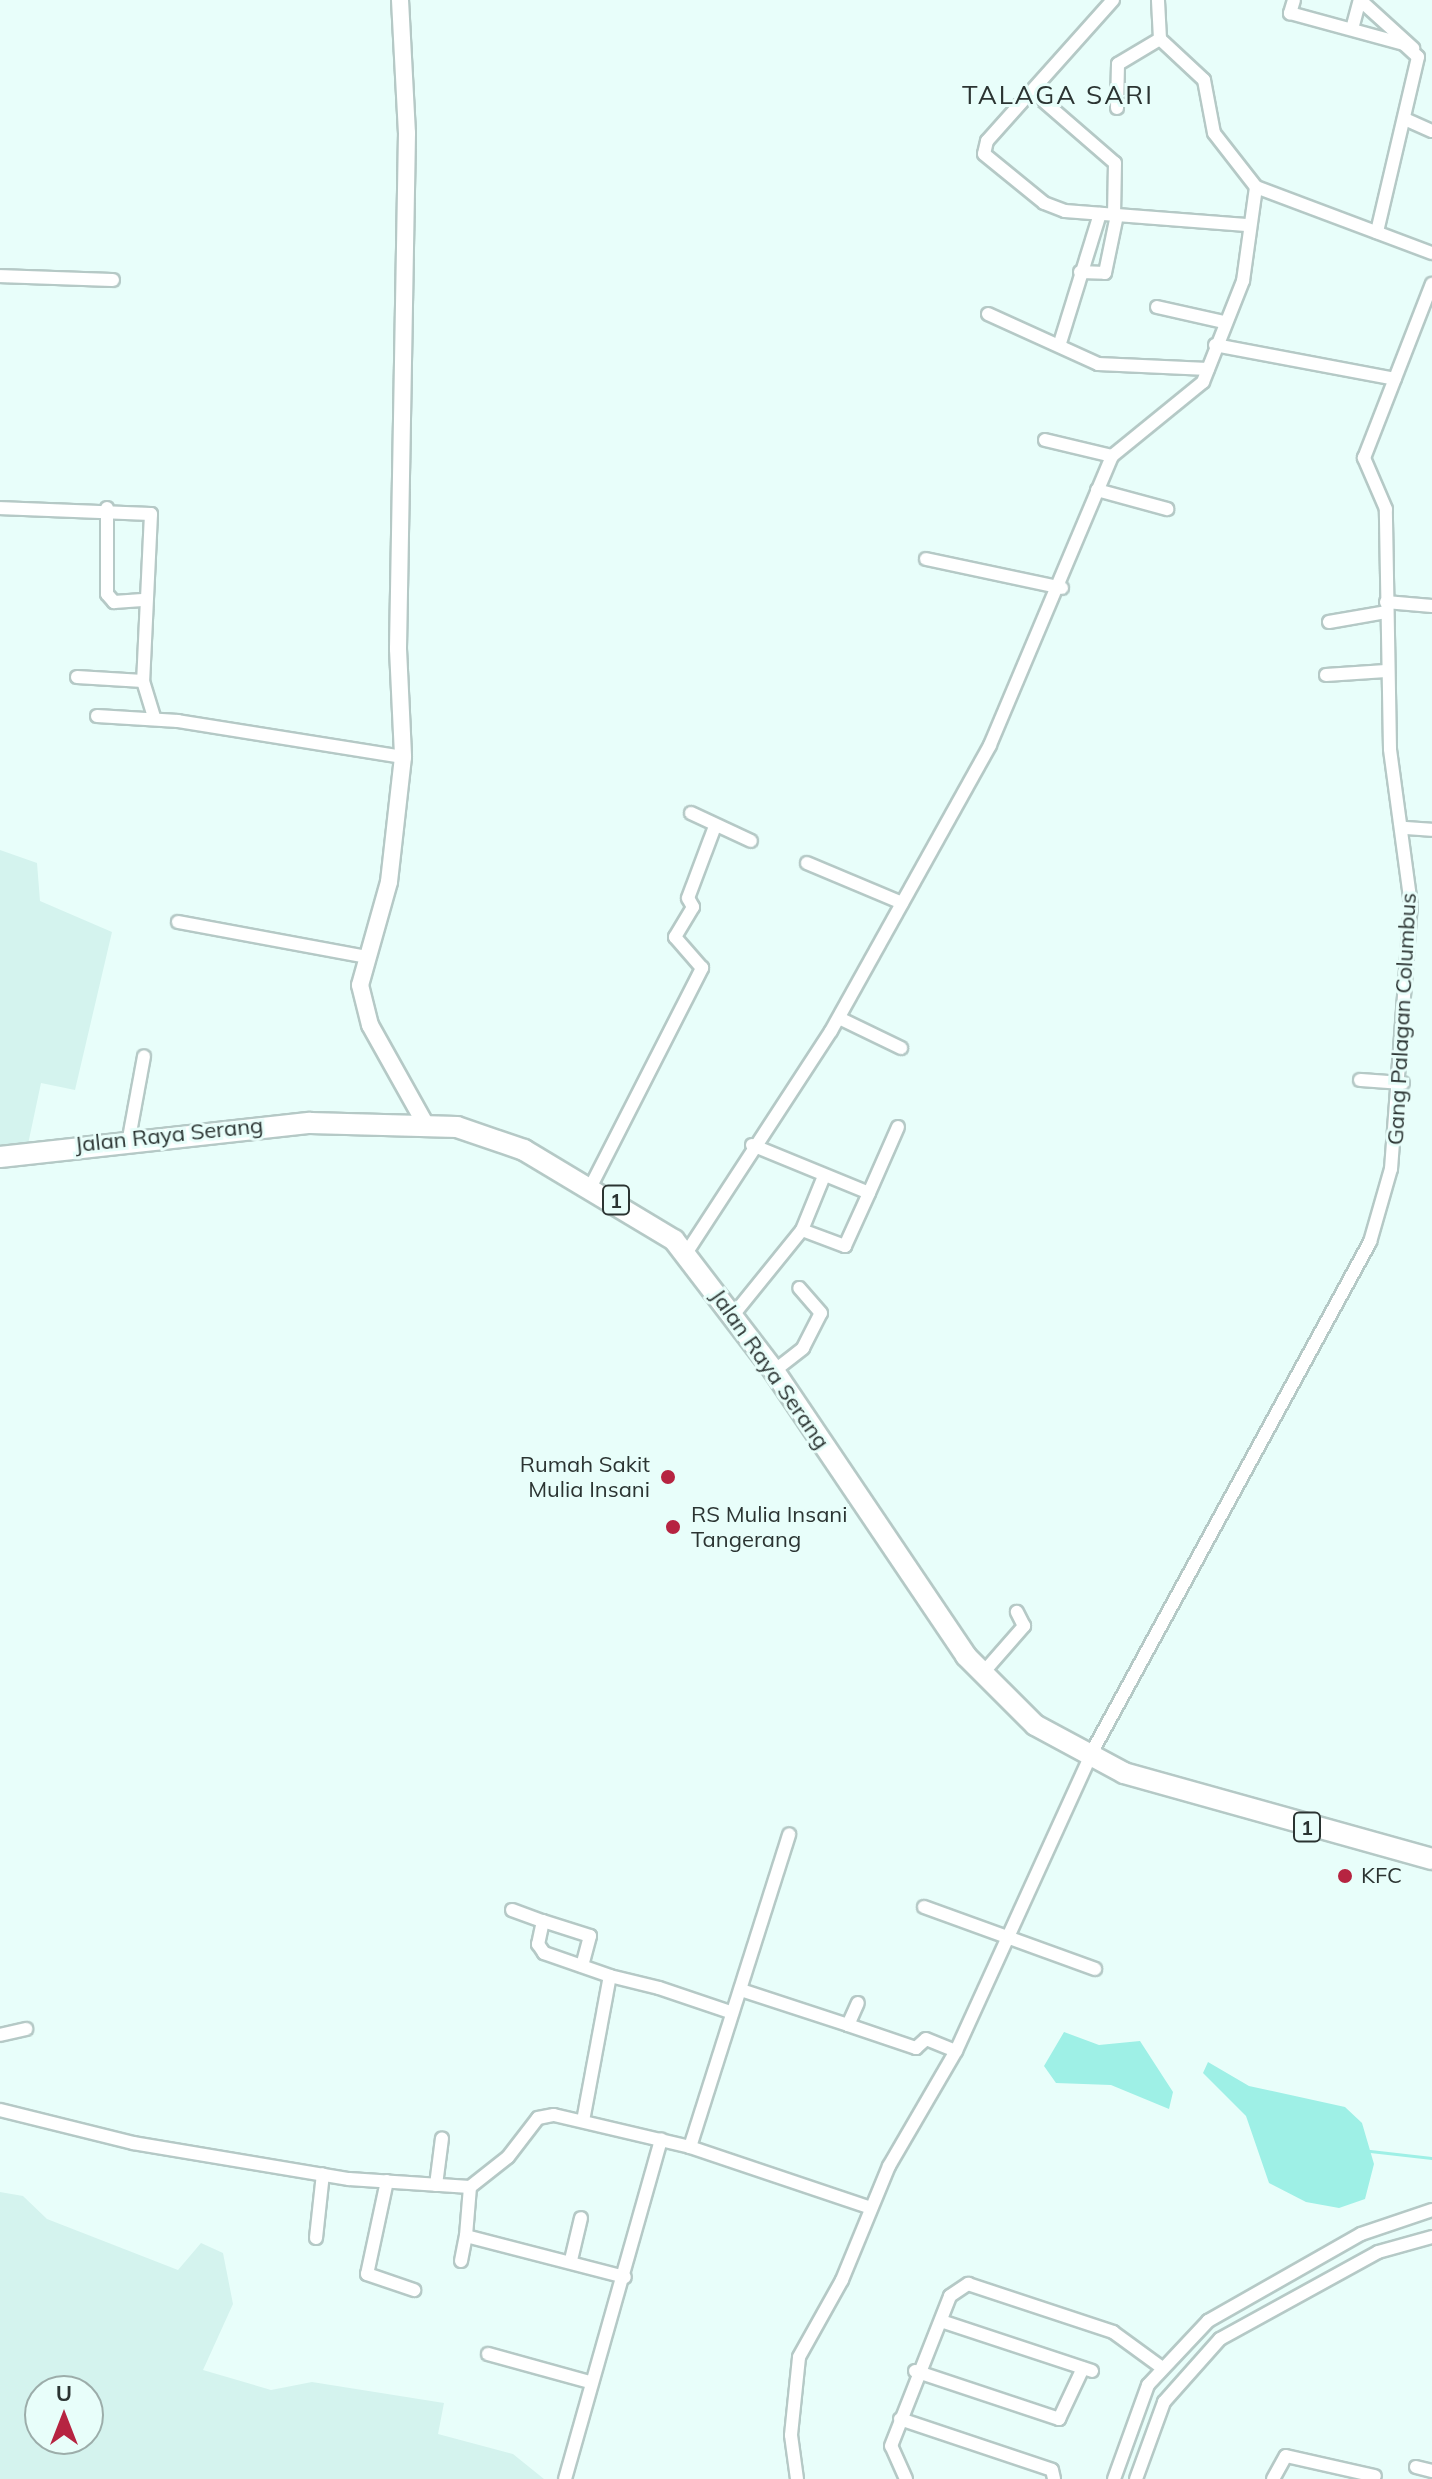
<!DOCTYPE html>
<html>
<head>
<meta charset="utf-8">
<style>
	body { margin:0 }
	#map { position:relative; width:1432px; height:2479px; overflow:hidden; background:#e8fefa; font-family:Mulish,sans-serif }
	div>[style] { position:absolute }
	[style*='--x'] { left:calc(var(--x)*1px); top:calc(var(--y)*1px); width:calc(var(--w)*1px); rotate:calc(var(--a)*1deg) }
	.built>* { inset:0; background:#d4f3ee }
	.water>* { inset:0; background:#9ef0e6 }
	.stream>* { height:3px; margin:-1.5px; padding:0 1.5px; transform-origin:1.5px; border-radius:1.5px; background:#9ef0e6 }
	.roads { filter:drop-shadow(2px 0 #b5c9c6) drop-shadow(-2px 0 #b5c9c6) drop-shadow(0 2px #b5c9c6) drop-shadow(0 -2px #b5c9c6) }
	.minor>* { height:12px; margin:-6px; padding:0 6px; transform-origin:6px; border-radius:6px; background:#fff }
	.tertiary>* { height:16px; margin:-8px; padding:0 8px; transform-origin:8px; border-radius:8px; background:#fff }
	.trunk>* { height:20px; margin:-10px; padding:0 10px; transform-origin:10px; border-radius:10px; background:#fff }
	.dots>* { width:22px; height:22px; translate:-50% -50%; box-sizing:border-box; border:4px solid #e8fefa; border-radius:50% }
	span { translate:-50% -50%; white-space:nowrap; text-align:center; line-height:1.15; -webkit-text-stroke:6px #e8fefa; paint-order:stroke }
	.shield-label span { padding:2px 6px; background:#e8fefa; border:2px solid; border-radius:6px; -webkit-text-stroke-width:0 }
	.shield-label { font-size:20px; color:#2b3432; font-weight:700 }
	.street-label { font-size:22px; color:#2b3432 }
	.poi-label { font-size:22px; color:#2b3432 }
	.right { translate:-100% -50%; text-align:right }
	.left { translate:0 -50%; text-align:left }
	.quarter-label { font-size:26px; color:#2b3432; letter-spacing:2px }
	.north { position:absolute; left:24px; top:2375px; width:80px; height:80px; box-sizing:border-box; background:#e8fefa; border:2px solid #9cadaa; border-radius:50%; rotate:0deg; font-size:22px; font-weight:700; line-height:32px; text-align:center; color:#2b3432 }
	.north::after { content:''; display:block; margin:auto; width:28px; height:36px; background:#b62441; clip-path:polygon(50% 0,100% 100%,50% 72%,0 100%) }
</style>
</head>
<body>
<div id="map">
	<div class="built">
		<i style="clip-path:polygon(0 850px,37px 863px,40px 901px,112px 932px,75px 1090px,41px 1083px,27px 1149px,0 1146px)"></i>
		<i style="clip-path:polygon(evenodd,0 2192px,23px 2196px,47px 2219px,178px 2270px,201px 2243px,223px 2253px,233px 2304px,203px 2370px,271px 2390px,312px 2382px,444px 2403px,438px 2434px,513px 2454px,544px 2479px,0 2479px,0 2192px,88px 2391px,88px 2439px,40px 2439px,40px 2391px,88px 2391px)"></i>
	</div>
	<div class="water">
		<i style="clip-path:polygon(1064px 2032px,1099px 2045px,1140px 2041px,1173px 2092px,1169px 2109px,1111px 2085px,1056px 2083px,1044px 2066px)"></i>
		<i style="clip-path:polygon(1208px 2062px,1249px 2086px,1345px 2107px,1362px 2123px,1374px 2164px,1365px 2199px,1339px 2208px,1306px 2202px,1269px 2183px,1246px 2116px,1203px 2073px)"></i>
	</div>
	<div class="stream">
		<i style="--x:1370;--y:2151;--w:62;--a:6.4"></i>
	</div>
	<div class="roads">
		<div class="minor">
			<i style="--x:1113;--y:0;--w:189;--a:131.8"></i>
			<i style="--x:987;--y:141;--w:13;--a:103"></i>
			<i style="--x:984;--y:154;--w:77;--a:39.2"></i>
			<i style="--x:1044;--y:203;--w:22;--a:21"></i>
			<i style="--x:1065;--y:211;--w:185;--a:4.4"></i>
			<i style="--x:1294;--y:0;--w:14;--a:107"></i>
			<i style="--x:1290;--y:13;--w:118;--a:15.2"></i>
			<i style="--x:1404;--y:44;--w:19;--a:43"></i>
			<i style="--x:1418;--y:57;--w:180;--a:103.2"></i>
			<i style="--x:1360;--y:0;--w:72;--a:42.2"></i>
			<i style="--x:1352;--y:29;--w:30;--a:-75"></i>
			<i style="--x:1033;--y:92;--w:108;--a:40.9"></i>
			<i style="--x:1115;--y:163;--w:52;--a:91.1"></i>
			<i style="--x:1117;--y:108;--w:44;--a:-88.7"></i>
			<i style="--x:1118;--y:64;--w:49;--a:-30.8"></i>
			<i style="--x:1407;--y:120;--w:27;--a:24"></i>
			<i style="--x:1256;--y:187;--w:188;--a:20.6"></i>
			<i style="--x:1080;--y:272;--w:25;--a:2"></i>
			<i style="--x:1105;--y:273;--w:59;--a:-78.3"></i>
			<i style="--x:0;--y:276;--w:113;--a:2"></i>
			<i style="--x:1157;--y:307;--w:69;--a:12.6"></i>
			<i style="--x:988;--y:314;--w:121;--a:24.4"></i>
			<i style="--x:1098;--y:364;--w:110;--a:2.6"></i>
			<i style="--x:1060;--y:343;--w:135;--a:-72.8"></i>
			<i style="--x:1215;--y:345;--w:183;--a:10.7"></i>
			<i style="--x:1045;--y:440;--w:69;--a:13.4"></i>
			<i style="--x:1097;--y:490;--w:73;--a:15.2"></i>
			<i style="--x:0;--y:508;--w:151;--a:2.3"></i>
			<i style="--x:151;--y:514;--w:167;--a:92.7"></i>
			<i style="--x:143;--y:681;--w:39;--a:73"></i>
			<i style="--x:107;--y:508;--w:86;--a:90"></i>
			<i style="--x:107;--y:594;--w:11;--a:49"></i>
			<i style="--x:114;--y:602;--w:32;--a:-4"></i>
			<i style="--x:926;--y:559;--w:139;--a:12"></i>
			<i style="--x:1386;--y:602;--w:46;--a:5"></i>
			<i style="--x:1329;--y:622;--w:59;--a:-9.8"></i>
			<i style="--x:1326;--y:675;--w:60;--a:-3.8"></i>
			<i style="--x:77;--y:677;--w:66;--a:3.5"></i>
			<i style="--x:97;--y:716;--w:81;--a:3.5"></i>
			<i style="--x:178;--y:721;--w:228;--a:9.1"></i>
			<i style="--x:691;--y:813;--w:66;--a:25"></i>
			<i style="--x:1405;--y:828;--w:27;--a:4"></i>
			<i style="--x:807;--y:863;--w:103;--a:22.8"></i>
			<i style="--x:178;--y:922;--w:191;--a:10.5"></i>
			<i style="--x:839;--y:1018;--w:69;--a:25.8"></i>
			<i style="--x:1360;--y:1080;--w:43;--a:4"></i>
			<i style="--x:129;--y:1138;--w:83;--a:-79.6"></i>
			<i style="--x:752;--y:1145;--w:126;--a:22.3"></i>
			<i style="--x:869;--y:1193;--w:72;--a:-66.3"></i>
			<i style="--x:591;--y:1186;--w:245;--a:-63"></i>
			<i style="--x:702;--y:968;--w:41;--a:-131.1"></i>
			<i style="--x:675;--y:937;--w:35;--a:-59"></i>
			<i style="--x:693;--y:907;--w:10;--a:-119"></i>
			<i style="--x:688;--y:898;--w:77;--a:-69.4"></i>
			<i style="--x:802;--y:1230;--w:46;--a:20.4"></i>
			<i style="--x:845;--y:1246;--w:58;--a:-65.6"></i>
			<i style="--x:685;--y:1255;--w:267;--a:-56.9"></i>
			<i style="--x:831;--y:1031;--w:327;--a:-60.9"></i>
			<i style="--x:990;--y:745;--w:314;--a:-67.1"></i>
			<i style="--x:1112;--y:456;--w:117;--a:-39.1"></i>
			<i style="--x:1203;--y:382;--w:109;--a:-68.4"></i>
			<i style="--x:1243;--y:281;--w:95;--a:-82.1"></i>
			<i style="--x:1256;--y:187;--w:68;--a:-127.9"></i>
			<i style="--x:1214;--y:133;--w:54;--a:-100.7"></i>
			<i style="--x:1204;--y:80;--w:60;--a:-137"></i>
			<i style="--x:1160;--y:39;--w:39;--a:-93"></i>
			<i style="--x:734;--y:1314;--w:108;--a:-51"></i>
			<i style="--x:802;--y:1230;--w:58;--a:-67.8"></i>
			<i style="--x:774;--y:1371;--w:37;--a:-38"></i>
			<i style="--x:803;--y:1348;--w:39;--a:-63"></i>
			<i style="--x:821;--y:1313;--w:33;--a:-131"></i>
			<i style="--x:982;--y:1674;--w:64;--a:-48.8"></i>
			<i style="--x:1024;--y:1626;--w:16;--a:-117"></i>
			<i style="--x:1093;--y:1750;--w:579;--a:-61.4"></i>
			<i style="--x:1370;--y:1242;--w:76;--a:-74"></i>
			<i style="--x:1391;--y:1169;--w:265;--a:-85.7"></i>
			<i style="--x:1411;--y:905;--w:157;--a:-97.7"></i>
			<i style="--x:1390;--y:749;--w:240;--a:-91"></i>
			<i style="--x:1386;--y:509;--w:56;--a:-113.3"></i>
			<i style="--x:1364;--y:458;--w:187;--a:-68.7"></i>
			<i style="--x:924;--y:1907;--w:182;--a:19.9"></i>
			<i style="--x:512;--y:1910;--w:33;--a:20"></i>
			<i style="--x:582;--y:1966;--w:31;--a:-75"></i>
			<i style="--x:590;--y:1936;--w:49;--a:-162.3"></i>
			<i style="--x:543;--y:1921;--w:24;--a:102"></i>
			<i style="--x:538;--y:1944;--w:11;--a:56"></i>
			<i style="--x:544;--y:1953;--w:70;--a:19.2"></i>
			<i style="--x:610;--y:1976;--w:50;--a:13.8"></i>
			<i style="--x:659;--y:1988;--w:75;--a:18.7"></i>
			<i style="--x:741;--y:1990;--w:113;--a:18.1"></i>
			<i style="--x:848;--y:2025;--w:24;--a:-66"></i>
			<i style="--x:848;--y:2025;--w:72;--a:18.7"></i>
			<i style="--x:916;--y:2048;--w:13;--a:-42"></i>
			<i style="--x:926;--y:2039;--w:32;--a:22"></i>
			<i style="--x:0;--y:2035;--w:27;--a:-13"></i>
			<i style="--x:0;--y:2110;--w:137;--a:13.9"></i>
			<i style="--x:133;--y:2143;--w:219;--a:9.5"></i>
			<i style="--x:349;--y:2179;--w:121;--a:3.8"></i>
			<i style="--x:470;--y:2187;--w:48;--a:-38.3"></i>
			<i style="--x:508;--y:2157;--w:49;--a:-52.4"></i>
			<i style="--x:538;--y:2118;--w:16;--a:-11"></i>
			<i style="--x:554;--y:2115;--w:140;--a:13.2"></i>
			<i style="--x:690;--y:2147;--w:191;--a:18.6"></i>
			<i style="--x:583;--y:2121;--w:147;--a:-79.5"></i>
			<i style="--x:690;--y:2147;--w:328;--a:-72.4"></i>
			<i style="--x:387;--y:2181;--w:95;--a:102.1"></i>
			<i style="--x:367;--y:2274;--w:50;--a:18.8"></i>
			<i style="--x:436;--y:2185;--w:47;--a:-82.7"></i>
			<i style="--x:470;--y:2187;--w:49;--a:94.7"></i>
			<i style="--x:466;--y:2236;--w:164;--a:14.5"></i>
			<i style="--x:316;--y:2238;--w:64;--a:-83.8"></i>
			<i style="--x:571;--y:2260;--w:43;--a:-76.6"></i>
			<i style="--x:461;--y:2261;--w:25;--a:-79"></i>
			<i style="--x:941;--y:2321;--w:159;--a:18.3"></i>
			<i style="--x:488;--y:2354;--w:106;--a:15.4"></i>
			<i style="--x:915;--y:2371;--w:152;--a:18.4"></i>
			<i style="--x:1059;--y:2419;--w:56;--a:-64.8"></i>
			<i style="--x:900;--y:2419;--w:160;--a:18.5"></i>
			<i style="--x:1052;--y:2470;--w:9;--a:77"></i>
			<i style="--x:1416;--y:2467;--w:16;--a:14"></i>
			<i style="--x:565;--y:2479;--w:353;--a:-74.2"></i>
			<i style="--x:797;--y:2479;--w:44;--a:-97.8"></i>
			<i style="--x:791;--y:2435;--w:78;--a:-84.1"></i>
			<i style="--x:799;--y:2357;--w:88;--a:-60.8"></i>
			<i style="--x:842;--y:2280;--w:123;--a:-67.6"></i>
			<i style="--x:889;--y:2166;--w:133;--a:-59.8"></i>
			<i style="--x:956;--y:2051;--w:321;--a:-65.5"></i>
			<i style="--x:906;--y:2479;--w:36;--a:-114"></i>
			<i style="--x:891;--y:2446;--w:161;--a:-68.5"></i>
			<i style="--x:950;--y:2296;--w:22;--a:-34"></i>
			<i style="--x:968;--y:2284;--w:153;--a:18.3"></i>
			<i style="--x:1113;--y:2332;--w:59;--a:36.1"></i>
			<i style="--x:1114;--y:2479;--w:100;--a:-70.1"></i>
			<i style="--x:1148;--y:2385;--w:88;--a:-46.8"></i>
			<i style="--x:1208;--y:2321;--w:176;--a:-29.6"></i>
			<i style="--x:1361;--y:2234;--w:75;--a:-18.7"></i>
			<i style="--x:1136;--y:2479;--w:82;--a:-70"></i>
			<i style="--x:1164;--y:2402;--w:84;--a:-48.4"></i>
			<i style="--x:1220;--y:2339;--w:180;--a:-28.8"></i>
			<i style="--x:1378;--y:2252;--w:56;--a:-15.5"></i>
			<i style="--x:1273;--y:2479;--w:26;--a:-61"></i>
			<i style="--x:1286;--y:2456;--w:91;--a:12.7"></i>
		</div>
		<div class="tertiary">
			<i style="--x:400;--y:0;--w:133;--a:87"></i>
			<i style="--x:407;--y:133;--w:516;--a:91"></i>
			<i style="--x:398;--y:649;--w:108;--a:87.3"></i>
			<i style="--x:403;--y:757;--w:126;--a:96.4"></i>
			<i style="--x:389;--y:882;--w:107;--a:105.7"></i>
			<i style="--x:360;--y:985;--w:41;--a:76"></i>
			<i style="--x:370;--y:1025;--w:115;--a:60.8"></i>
		</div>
		<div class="trunk">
			<i style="--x:0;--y:1157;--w:312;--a:-6.3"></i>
			<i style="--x:310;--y:1123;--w:147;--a:1.6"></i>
			<i style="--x:457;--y:1127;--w:71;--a:18.9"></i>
			<i style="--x:524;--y:1150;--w:175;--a:31"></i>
			<i style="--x:674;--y:1240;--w:165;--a:52.6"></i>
			<i style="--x:774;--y:1371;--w:344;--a:56"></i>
			<i style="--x:966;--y:1656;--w:98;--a:45"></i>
			<i style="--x:1035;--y:1725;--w:101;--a:28.3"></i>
			<i style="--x:1124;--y:1773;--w:320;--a:15.6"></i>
		</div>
	</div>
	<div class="dots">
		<i style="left:668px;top:1477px;background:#b62441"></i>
		<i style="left:673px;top:1527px;background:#b62441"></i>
		<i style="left:1345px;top:1876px;background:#b62441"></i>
	</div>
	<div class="shield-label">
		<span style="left:616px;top:1200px">1</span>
		<span style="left:1307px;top:1827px">1</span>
	</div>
	<div class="street-label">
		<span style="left:1402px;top:1019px;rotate:-87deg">Gang Palagan Columbus</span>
		<span style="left:169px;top:1135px;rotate:-6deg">Jalan Raya Serang</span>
		<span style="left:770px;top:1369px;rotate:55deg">Jalan Raya Serang</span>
	</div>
	<div class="poi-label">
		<span class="right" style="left:650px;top:1477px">Rumah Sakit<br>Mulia Insani</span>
		<span class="left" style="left:691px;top:1527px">RS Mulia Insani<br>Tangerang</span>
		<span class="left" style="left:1361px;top:1876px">KFC</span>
	</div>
	<div class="quarter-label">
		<span style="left:1058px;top:95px">TALAGA SARI</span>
	</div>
	<div class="north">U</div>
</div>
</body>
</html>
